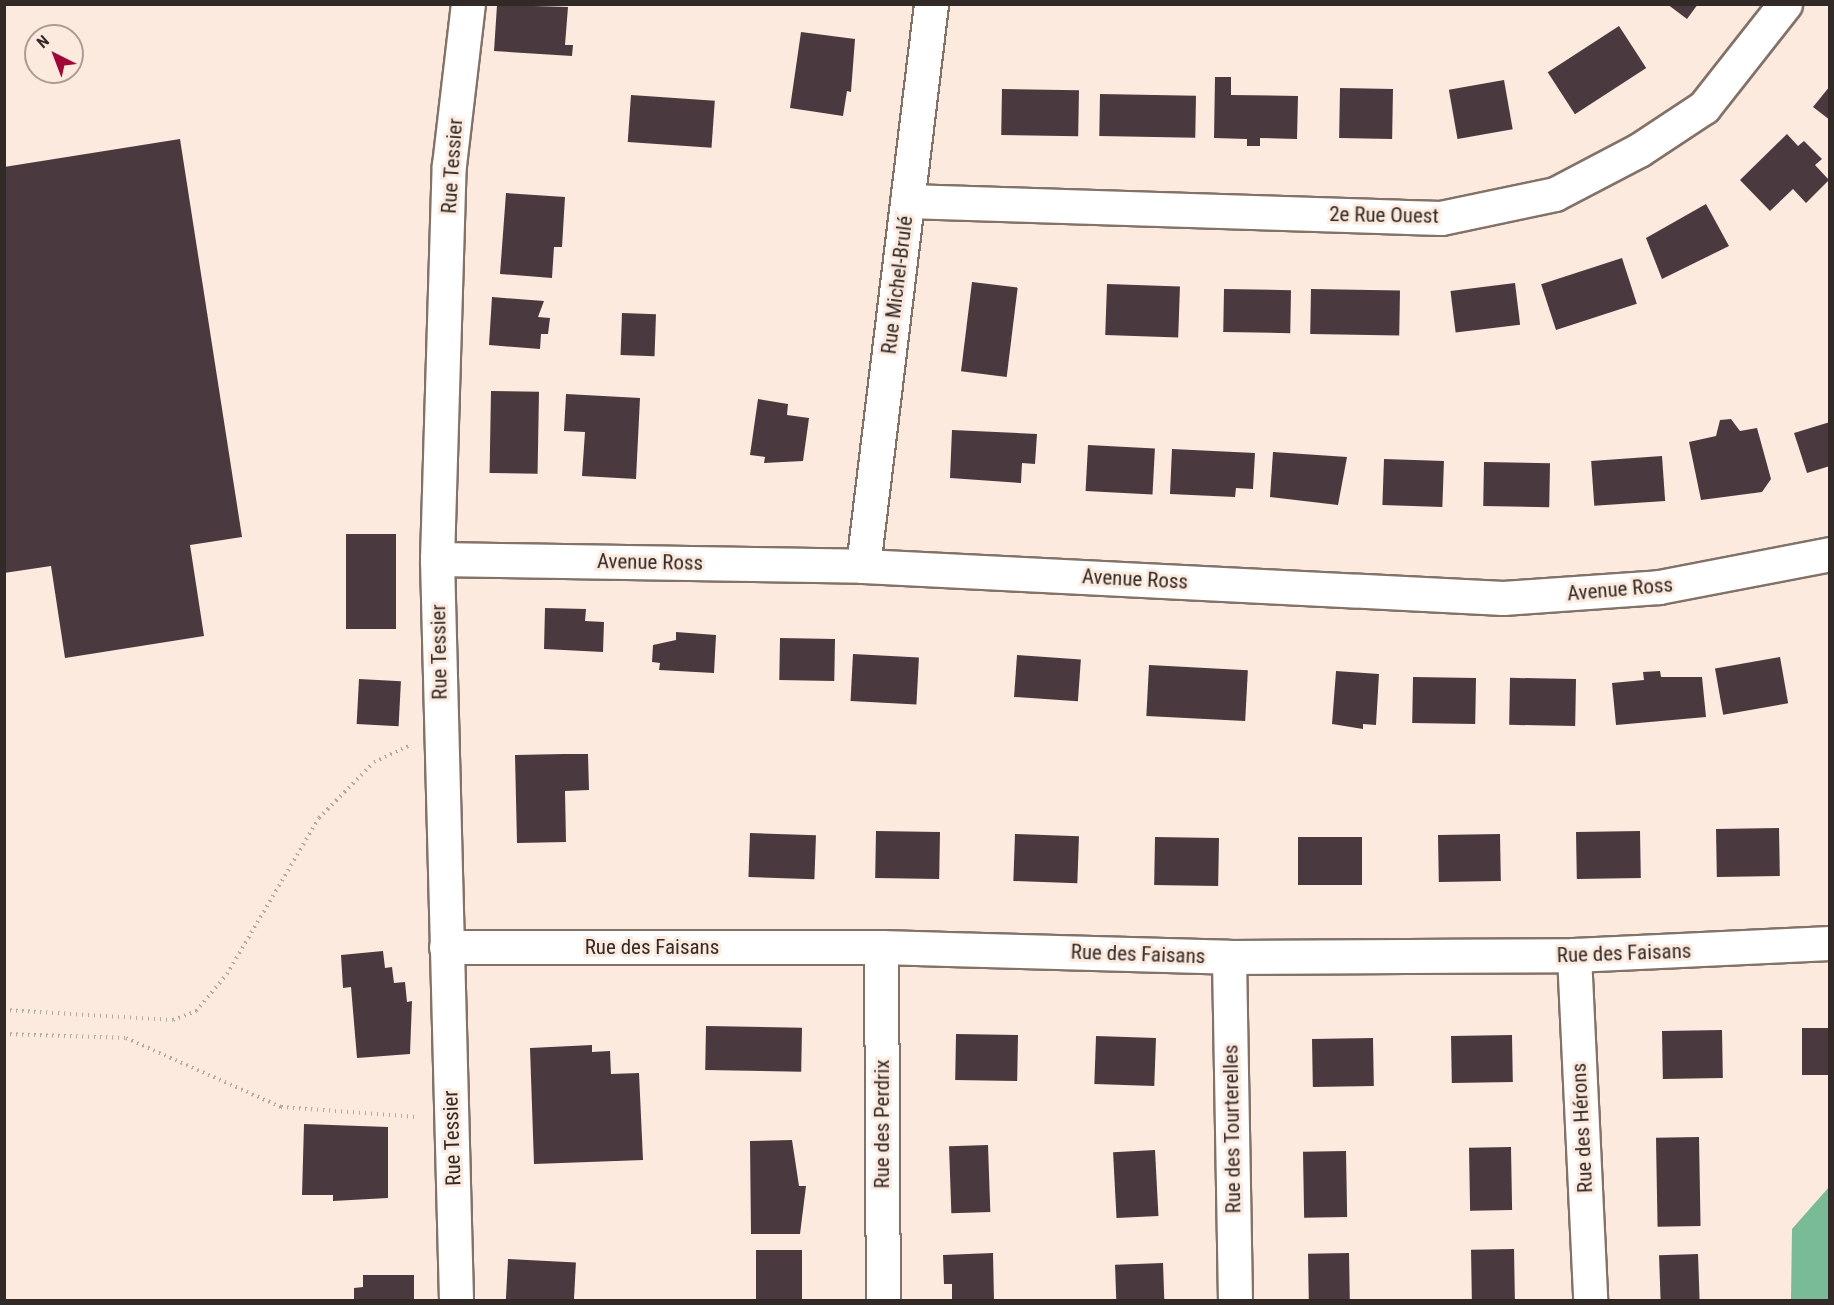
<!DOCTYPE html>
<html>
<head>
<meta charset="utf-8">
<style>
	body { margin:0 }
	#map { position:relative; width:1834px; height:1305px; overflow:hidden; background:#fdeadf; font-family:"Roboto Condensed",sans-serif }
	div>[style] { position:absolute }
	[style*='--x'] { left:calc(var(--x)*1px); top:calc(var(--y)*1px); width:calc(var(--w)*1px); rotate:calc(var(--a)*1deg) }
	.forest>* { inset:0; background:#79bb97 }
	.building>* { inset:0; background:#4a3a3f; transform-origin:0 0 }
	.path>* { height:4px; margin-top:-2px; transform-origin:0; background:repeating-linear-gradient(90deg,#b7a8a0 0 1.5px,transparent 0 6px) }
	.roads { filter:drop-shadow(2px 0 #827268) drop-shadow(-2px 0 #827268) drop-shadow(0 2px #827268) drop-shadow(0 -2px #827268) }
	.minor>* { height:33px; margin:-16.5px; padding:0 16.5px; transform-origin:16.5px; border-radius:16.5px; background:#fff }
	span { translate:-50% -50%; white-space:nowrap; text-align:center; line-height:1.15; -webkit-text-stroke:6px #fdeadf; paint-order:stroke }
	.street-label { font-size:21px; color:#312a26 }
	.frame { position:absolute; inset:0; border:6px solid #312a26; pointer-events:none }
	.north { position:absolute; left:24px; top:24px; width:60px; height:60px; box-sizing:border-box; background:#fdeadf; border:2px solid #ab9d95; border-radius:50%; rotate:318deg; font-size:16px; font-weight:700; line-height:24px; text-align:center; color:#312a26 }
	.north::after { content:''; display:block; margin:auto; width:21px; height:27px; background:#a30535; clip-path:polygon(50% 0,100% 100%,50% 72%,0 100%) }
</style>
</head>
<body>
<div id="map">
	<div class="forest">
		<i style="clip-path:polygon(1829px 1187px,1829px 1300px,1791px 1300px,1792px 1229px)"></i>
	</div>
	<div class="building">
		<i style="clip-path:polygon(1667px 4px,1698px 4px,1687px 19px)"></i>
		<i style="clip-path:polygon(497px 5px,568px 7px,565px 45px,573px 45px,572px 56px,494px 51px)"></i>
		<i style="left:1619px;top:26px;width:50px;height:85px;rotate:57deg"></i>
		<i style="clip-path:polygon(801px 32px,855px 39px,851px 92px,847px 91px,843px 116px,790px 108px)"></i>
		<i style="clip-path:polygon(1215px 77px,1231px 77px,1231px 95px,1298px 96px,1297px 139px,1260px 138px,1260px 146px,1247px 146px,1247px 139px,1214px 138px)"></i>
		<i style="left:1504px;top:80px;width:50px;height:56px;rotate:80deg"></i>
		<i style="clip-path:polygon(1830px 86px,1830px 120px,1813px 107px)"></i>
		<i style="left:1340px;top:88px;width:53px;height:50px;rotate:1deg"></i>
		<i style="left:1002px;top:89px;width:77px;height:46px;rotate:1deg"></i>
		<i style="left:1100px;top:94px;width:96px;height:42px;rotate:1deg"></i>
		<i style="left:631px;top:95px;width:84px;height:47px;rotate:4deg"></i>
		<i style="clip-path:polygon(1787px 134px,1798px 146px,1804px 141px,1822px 159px,1815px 165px,1829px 180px,1806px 203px,1793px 189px,1770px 211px,1740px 180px)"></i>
		<i style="clip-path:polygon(180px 139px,242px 537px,190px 545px,204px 636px,65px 658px,51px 566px,4px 573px,4px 167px)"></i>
		<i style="clip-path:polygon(506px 193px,565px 197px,562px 247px,554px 247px,552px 278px,500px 274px)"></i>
		<i style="clip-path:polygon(1706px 204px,1729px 246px,1662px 279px,1646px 238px)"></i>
		<i style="left:1622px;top:258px;width:48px;height:85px;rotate:72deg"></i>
		<i style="left:972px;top:282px;width:46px;height:90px;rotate:7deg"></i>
		<i style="left:1515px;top:283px;width:42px;height:65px;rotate:83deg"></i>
		<i style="left:1107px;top:284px;width:73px;height:51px;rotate:2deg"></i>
		<i style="left:1224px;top:289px;width:67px;height:43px;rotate:1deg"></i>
		<i style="left:1311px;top:289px;width:89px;height:45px;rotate:1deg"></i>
		<i style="clip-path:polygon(492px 297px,544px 301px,538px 317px,550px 318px,548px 334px,541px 334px,540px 349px,489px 345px)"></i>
		<i style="left:622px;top:313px;width:34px;height:42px;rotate:2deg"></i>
		<i style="left:491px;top:391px;width:48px;height:82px;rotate:1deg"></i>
		<i style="clip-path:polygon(566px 394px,640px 398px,636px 479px,582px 476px,585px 432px,564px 431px)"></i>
		<i style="clip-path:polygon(758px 399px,788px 404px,787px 415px,809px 418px,803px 461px,764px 463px,765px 457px,750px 455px)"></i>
		<i style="clip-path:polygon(1731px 419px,1740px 431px,1757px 428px,1771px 479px,1762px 492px,1701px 500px,1689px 442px,1716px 436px,1720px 420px)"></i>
		<i style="clip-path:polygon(1830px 422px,1830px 466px,1807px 473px,1794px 433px)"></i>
		<i style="clip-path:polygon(952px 430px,1037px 434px,1035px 464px,1022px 463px,1021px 483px,950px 478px)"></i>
		<i style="left:1088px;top:445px;width:67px;height:46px;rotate:3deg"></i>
		<i style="clip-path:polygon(1172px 449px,1255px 453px,1253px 489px,1236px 488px,1235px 497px,1170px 494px)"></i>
		<i style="clip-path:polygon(1273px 452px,1347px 457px,1338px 505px,1270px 497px)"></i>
		<i style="left:1662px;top:456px;width:45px;height:71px;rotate:86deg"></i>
		<i style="left:1384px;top:459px;width:60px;height:46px;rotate:2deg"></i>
		<i style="left:1484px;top:462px;width:66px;height:44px;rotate:1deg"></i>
		<i style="left:346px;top:534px;width:50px;height:95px"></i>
		<i style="clip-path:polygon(545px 608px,586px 609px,585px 621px,604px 622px,603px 652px,544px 649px)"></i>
		<i style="clip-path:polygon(676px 632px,716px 635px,714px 673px,659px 670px,660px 663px,652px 662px,653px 645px,676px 640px)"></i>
		<i style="left:780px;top:638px;width:55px;height:42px;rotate:1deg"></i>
		<i style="left:853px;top:654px;width:66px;height:47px;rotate:3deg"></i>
		<i style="left:1017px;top:655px;width:64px;height:42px;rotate:4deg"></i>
		<i style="left:1780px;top:657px;width:47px;height:66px;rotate:80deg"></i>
		<i style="left:1149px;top:665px;width:99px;height:51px;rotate:3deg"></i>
		<i style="clip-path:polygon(1336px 671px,1379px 674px,1376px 725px,1363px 724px,1363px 729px,1332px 724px)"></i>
		<i style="clip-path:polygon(1660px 671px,1661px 677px,1702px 677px,1706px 717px,1616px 725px,1612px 683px,1644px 680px,1643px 672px)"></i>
		<i style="left:1476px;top:678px;width:46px;height:63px;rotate:91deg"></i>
		<i style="left:359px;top:679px;width:42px;height:45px;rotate:3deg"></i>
		<i style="left:1576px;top:679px;width:47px;height:66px;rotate:91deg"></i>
		<i style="clip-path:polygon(564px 754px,588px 754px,589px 790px,565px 791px,566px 842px,517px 843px,515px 755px)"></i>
		<i style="left:1779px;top:828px;width:48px;height:63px;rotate:89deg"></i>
		<i style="left:876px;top:831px;width:64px;height:47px;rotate:1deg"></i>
		<i style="left:1640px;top:831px;width:47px;height:64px;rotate:89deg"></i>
		<i style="left:750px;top:833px;width:66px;height:44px;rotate:2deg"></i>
		<i style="left:1015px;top:834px;width:64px;height:47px;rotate:2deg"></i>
		<i style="left:1500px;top:834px;width:47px;height:62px;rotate:89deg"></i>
		<i style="left:1155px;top:837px;width:64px;height:48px;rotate:1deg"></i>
		<i style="left:1362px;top:837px;width:48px;height:64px;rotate:90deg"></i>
		<i style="clip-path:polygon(383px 951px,385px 968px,392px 967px,394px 983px,405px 982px,407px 1002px,412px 1001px,410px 1054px,357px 1058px,351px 987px,343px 988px,341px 955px)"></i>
		<i style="left:706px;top:1026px;width:96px;height:44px;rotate:1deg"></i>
		<i style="left:1830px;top:1028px;width:47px;height:28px;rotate:90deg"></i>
		<i style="left:1722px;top:1030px;width:48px;height:60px;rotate:89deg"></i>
		<i style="left:956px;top:1034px;width:62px;height:46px;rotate:1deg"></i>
		<i style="left:1512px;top:1035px;width:47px;height:61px;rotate:89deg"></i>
		<i style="left:1096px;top:1036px;width:60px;height:48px;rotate:2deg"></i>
		<i style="left:1373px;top:1038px;width:48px;height:61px;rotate:89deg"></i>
		<i style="clip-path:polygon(592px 1045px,592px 1052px,610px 1051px,611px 1074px,639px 1073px,643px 1160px,534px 1164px,530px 1048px)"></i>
		<i style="clip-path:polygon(304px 1124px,388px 1127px,388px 1198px,333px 1201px,333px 1195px,302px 1195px)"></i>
		<i style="left:1699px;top:1137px;width:89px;height:43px;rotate:89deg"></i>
		<i style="clip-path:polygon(792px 1140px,799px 1186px,806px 1186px,800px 1234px,751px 1234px,750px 1141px)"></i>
		<i style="left:988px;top:1145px;width:67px;height:39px;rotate:88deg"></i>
		<i style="left:1511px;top:1147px;width:63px;height:42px;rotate:89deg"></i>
		<i style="left:1155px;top:1150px;width:66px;height:42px;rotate:87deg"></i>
		<i style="left:1346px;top:1151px;width:66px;height:43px;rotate:89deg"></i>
		<i style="left:1514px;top:1249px;width:51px;height:43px;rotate:89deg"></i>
		<i style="left:756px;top:1250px;width:46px;height:50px"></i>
		<i style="clip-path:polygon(993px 1253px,994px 1300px,952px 1300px,952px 1284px,944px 1284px,943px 1255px)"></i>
		<i style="left:1349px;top:1253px;width:47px;height:41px;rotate:89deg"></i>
		<i style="left:1698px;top:1254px;width:46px;height:39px;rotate:88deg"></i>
		<i style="left:508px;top:1259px;width:68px;height:41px;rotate:3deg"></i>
		<i style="left:1163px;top:1263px;width:37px;height:48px;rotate:88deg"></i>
		<i style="clip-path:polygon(363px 1275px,414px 1275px,414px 1300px,354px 1300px,354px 1288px,363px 1287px)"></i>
	</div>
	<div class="path">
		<i style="--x:4;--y:1010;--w:169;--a:3.4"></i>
		<i style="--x:173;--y:1020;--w:25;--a:-21"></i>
		<i style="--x:196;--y:1011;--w:48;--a:-50"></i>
		<i style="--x:227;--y:974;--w:181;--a:-59.5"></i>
		<i style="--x:319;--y:818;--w:78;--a:-45.5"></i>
		<i style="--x:374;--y:762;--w:38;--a:-25"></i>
		<i style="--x:4;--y:1034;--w:122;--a:1.9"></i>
		<i style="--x:126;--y:1038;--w:170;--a:24"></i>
		<i style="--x:281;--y:1107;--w:137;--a:4.2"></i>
	</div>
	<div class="roads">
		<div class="minor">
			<i style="--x:907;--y:201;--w:534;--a:1.82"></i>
			<i style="--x:1441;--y:218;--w:116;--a:-11.9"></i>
			<i style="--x:1555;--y:194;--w:95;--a:-27.6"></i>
			<i style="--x:1639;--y:150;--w:78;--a:-33.5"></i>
			<i style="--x:1704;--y:107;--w:131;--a:-51.8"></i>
			<i style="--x:437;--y:559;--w:426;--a:0.9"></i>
			<i style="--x:863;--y:566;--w:641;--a:2.86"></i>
			<i style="--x:1503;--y:598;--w:156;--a:-4"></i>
			<i style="--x:1659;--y:587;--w:174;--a:-10.9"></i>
			<i style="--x:863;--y:566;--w:566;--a:-83.1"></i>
			<i style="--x:446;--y:947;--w:435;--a:0"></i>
			<i style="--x:881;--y:947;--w:348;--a:1.6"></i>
			<i style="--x:1229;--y:957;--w:345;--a:-0.3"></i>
			<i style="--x:1574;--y:955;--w:256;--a:-2.7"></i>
			<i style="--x:881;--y:947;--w:353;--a:89.7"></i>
			<i style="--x:1574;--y:955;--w:345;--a:87.3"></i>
			<i style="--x:1229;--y:957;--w:343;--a:89"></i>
			<i style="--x:456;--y:1300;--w:741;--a:-91.47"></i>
			<i style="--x:437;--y:559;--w:394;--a:-88.3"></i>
			<i style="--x:449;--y:165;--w:162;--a:-83.3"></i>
		</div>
	</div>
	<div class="street-label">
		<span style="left:452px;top:166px;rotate:-86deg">Rue Tessier</span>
		<span style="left:1384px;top:215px;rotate:1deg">2e Rue Ouest</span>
		<span style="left:897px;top:285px;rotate:-83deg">Rue Michel-Brulé</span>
		<span style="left:650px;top:562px;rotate:1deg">Avenue Ross</span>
		<span style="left:1135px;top:579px;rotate:3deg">Avenue Ross</span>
		<span style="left:1620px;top:589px;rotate:-5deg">Avenue Ross</span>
		<span style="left:439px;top:652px;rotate:-91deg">Rue Tessier</span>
		<span style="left:652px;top:947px">Rue des Faisans</span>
		<span style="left:1624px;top:953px;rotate:-2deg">Rue des Faisans</span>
		<span style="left:1138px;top:954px;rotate:2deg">Rue des Faisans</span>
		<span style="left:882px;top:1124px;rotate:-90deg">Rue des Perdrix</span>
		<span style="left:1582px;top:1128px;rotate:-93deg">Rue des Hérons</span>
		<span style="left:1232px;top:1129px;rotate:-91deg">Rue des Tourterelles</span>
		<span style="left:452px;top:1138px;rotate:-92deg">Rue Tessier</span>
	</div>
	<div class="frame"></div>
	<div class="north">N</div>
</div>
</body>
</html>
